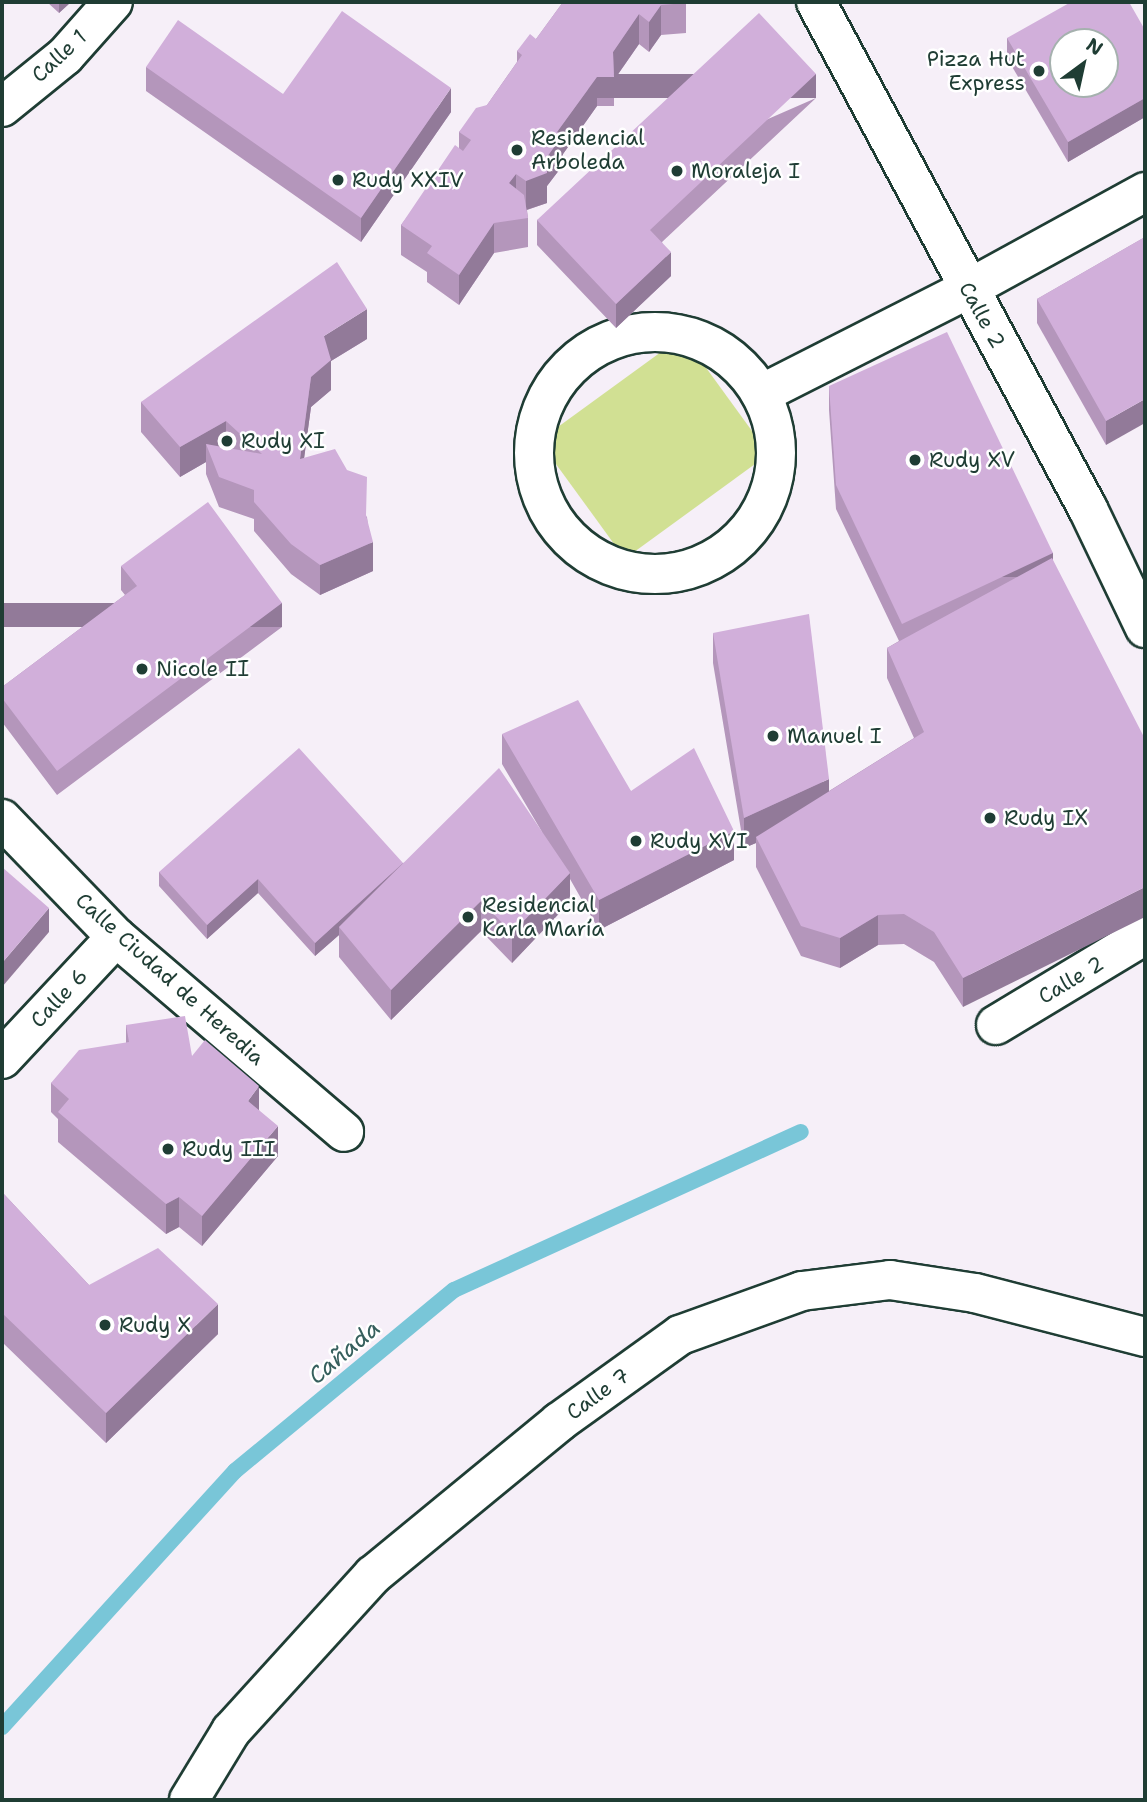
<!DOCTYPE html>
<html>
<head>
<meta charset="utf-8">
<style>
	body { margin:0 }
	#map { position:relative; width:1147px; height:1802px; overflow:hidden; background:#f6eff8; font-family:"Shantell Sans",sans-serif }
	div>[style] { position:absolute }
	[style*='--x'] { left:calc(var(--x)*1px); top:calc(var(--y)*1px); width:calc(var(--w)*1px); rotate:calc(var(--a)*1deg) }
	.green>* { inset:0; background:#d1e093; transform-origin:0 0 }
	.stream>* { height:16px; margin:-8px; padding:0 8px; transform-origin:8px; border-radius:8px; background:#79c6d8 }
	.roads { filter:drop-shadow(2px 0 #1f3d34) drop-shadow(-2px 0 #1f3d34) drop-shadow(0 2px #1f3d34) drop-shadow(0 -2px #1f3d34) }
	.minor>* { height:38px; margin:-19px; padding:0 19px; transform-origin:19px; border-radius:19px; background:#fff }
	.minor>.ring { margin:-19px; padding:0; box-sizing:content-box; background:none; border:38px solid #fff; border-radius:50% }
	.wall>* { inset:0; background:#b496bb }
	.shaded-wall>* { inset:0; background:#927a99; transform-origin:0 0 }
	.building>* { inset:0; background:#d1afda }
	.dots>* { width:19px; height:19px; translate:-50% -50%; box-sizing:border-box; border:4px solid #fff; border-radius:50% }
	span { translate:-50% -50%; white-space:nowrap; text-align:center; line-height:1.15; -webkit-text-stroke:5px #fff; paint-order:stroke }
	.street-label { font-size:21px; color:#1f3d34 }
	.poi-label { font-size:21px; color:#1f3d34 }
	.right { translate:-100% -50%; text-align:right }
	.left { translate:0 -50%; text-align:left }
	.water-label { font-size:23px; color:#365f5d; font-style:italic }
	.frame { position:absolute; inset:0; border:4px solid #1f3d34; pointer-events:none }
	.north { position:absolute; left:1049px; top:28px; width:70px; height:70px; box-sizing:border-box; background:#fff; border:2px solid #a5b1ae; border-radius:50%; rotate:33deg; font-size:19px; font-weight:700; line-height:28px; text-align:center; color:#1f3d34 }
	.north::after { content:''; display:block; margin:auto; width:24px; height:32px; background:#1f3d34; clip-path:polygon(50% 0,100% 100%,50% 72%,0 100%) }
</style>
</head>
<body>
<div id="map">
	<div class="green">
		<i style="left:683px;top:336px;width:146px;height:178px;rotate:54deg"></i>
	</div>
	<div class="stream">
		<i style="--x:2;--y:1727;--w:346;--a:-47.7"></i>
		<i style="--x:235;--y:1471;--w:284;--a:-39.6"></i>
		<i style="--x:454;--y:1290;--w:381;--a:-24.5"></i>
	</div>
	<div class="roads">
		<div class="minor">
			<i style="--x:816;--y:2;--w:575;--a:61.79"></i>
			<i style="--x:1088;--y:509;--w:132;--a:64.4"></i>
			<i style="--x:2;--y:107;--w:81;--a:-39"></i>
			<i style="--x:65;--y:56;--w:72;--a:-48.4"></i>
			<i class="ring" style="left:534px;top:332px;width:204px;height:204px"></i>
			<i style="--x:761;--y:394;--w:232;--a:-26.9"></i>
			<i style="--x:968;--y:289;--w:202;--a:-28.7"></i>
			<i style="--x:2;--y:819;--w:164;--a:46"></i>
			<i style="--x:116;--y:937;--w:300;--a:40.5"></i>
			<i style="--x:996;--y:1025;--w:174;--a:-31.1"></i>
			<i style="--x:2;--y:1059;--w:167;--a:-46.9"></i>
			<i style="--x:189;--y:1800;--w:81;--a:-58.7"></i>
			<i style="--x:231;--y:1731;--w:211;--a:-47.7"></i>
			<i style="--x:373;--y:1575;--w:241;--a:-39.4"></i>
			<i style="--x:559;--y:1422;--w:149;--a:-35.7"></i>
			<i style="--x:680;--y:1335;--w:130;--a:-19.8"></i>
			<i style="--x:802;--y:1291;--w:89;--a:-7.1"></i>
			<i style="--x:890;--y:1280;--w:86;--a:8.7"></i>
			<i style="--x:975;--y:1293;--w:176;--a:14.5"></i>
		</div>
	</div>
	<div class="wall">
		<i style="clip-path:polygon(47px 2px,71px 2px,59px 13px)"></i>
		<i style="clip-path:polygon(563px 2px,686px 3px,686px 33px,661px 35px,649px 52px,639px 44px,614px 80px,614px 106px,597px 106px,563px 154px,563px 165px,547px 186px,547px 203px,527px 210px,528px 218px,528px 247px,494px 253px,459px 305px,427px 282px,427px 272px,401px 255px,401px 225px,459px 149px,459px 132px,487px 105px,517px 62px,517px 51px,536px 39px)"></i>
		<i style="clip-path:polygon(1145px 30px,1145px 117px,1068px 162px,1007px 58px,1007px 38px)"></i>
		<i style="clip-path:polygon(146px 67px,283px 94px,451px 112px,361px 242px,146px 91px)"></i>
		<i style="clip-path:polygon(816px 98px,662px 242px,671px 276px,616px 328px,537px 245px,537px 220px)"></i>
		<i style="clip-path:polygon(1145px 237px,1106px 445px,1037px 323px,1037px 299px)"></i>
		<i style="clip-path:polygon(367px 339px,331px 361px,331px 390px,311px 407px,304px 458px,367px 517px,373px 571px,320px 595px,291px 574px,254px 531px,254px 519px,219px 507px,206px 474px,206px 462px,180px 477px,141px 432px,141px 402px)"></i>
		<i style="clip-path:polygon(829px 386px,1053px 553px,963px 1007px,934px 962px,904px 944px,878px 945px,840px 968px,801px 956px,756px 867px,756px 843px,744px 848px,713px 663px,713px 633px,829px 791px,914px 738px,887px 678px,887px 648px,899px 641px,836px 509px,829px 410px)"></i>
		<i style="clip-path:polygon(121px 566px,282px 627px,57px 795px,2px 722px,2px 687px,125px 595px,121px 590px)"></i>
		<i style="clip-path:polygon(502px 734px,631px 791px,734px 860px,599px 930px,570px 879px,570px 902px,512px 963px,481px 931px,391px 1020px,339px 957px,339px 935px,315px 956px,258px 893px,207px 939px,159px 886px,159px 872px,403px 863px,542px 832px,502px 764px)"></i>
		<i style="clip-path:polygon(126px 1025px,192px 1056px,259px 1110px,278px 1156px,202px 1246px,179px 1227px,166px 1234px,58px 1142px,58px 1119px,51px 1112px,51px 1083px,126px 1043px)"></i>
		<i style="clip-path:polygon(2px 1192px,89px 1285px,218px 1334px,106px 1443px,2px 1342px)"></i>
	</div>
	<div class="shaded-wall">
		<i style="clip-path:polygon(59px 2px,71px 2px,59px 13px)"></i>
		<i style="clip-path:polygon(661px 5px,661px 35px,649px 52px,649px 22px)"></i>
		<i style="clip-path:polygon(639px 14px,639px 44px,614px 80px,613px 52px)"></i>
		<i style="left:816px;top:74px;width:24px;height:228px;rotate:90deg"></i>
		<i style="clip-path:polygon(597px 77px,597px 106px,563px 154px,563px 165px,547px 186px,547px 203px,526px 210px,526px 181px,547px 157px,557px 132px)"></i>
		<i style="clip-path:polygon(451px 88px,451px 112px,361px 242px,361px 218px)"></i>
		<i style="clip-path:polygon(1145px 98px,1145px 117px,1068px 162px,1068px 142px)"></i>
		<i style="clip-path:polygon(516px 174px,516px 204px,509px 183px)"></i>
		<i style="clip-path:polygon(494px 223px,494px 253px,459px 305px,459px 275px)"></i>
		<i style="clip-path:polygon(671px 252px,671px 276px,616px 328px,616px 304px)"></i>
		<i style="clip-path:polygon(367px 309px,367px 339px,331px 361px,331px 390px,311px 407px,300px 489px,300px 459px,311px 377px,324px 336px)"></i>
		<i style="clip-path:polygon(1145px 399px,1145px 423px,1106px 445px,1106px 421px)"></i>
		<i style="clip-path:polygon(226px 421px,226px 450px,206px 444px,206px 462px,180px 477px,180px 447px)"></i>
		<i style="clip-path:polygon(373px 542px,373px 571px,320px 595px,320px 565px)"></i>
		<i style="left:1053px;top:553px;width:24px;height:167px;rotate:90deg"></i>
		<i style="left:282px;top:603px;width:24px;height:281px;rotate:90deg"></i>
		<i style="clip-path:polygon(829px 779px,829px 809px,756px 837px,756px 843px,744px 848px,744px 818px)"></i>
		<i style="clip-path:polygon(734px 831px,734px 860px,599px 930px,599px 900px)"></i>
		<i style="clip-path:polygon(403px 863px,339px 927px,339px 935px,315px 956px,315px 943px)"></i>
		<i style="clip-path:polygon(570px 873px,570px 902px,512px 963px,512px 933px)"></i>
		<i style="clip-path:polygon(258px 879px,258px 893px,207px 939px,207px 925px)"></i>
		<i style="clip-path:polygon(1145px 887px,1145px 917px,963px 1007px,963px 978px)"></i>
		<i style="clip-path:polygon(481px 901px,481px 931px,391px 1020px,391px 990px)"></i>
		<i style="clip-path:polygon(49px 908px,49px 932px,2px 987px,2px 963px)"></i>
		<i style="clip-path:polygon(878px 915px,878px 945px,840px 968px,840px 938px)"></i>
		<i style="clip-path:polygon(259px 1086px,259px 1116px,248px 1101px)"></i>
		<i style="clip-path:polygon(278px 1126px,278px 1156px,202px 1246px,202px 1216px)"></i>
		<i style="clip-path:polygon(179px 1197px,179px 1227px,166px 1234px,166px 1204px)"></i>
		<i style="clip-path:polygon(218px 1304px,218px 1334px,106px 1443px,106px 1413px)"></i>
	</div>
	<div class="building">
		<i style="clip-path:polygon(563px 2px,686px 2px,686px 3px,661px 5px,649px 22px,639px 14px,613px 52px,614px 77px,597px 77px,557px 132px,563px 135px,547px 157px,547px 173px,526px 181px,516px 174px,509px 183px,524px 195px,528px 218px,494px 223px,459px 275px,427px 253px,432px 246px,401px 225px,455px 145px,463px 151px,471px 140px,459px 132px,476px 108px,487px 105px,522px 55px,517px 51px,530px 34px,536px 39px)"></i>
		<i style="clip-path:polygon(evenodd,1071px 2px,1129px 2px,1145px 30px,1145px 98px,1068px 142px,1007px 38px,1071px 2px,1063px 42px,1105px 42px,1105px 84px,1063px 84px,1063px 42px)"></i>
		<i style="clip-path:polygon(342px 11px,451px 88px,361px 218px,146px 67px,178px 20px,283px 94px)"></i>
		<i style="clip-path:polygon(759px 13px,816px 74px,650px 230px,671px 252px,616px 304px,537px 220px)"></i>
		<i style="clip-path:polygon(1145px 237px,1145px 399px,1106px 421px,1037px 299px)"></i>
		<i style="clip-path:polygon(337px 262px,367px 309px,324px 336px,331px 360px,311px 377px,300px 459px,335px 449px,347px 470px,367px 477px,366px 515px,373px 542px,320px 565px,291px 544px,254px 502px,254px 490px,219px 477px,206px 444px,262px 454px,226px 421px,180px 447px,141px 402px)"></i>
		<i style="clip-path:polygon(947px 332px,1053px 553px,902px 624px,836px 485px,829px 386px)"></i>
		<i style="clip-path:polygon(208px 502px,282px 603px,57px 771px,2px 698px,2px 687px,137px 586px,121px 566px)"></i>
		<i style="clip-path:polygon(1052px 558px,1145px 739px,1145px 887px,963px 978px,934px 932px,904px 914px,878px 915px,840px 938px,801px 926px,756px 837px,924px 732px,887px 648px)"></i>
		<i style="clip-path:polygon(809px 614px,829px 779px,744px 818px,713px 633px)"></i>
		<i style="clip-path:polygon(578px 700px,631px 791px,694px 748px,734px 831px,599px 900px,502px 734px)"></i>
		<i style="clip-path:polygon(299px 748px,403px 863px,315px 943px,258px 879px,207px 925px,159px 872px)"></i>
		<i style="clip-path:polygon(499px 768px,570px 873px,512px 933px,481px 901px,391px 990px,339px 927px)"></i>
		<i style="clip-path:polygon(2px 867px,49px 908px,2px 963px)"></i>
		<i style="clip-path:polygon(185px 1016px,192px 1056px,205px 1040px,259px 1086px,248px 1101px,278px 1126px,202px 1216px,179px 1197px,166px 1204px,58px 1112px,69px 1099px,51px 1083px,79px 1050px,129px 1042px,126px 1025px)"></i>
		<i style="clip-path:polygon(2px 1192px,89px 1285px,158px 1248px,218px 1304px,106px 1413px,2px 1313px)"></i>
	</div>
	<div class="dots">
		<i style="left:1039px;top:71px;background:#1f3d34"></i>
		<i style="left:517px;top:150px;background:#1f3d34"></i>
		<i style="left:677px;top:171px;background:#1f3d34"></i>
		<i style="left:338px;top:180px;background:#1f3d34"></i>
		<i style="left:227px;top:441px;background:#1f3d34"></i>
		<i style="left:915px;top:460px;background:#1f3d34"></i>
		<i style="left:142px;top:669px;background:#1f3d34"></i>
		<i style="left:773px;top:736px;background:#1f3d34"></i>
		<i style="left:990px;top:818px;background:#1f3d34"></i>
		<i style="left:636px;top:841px;background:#1f3d34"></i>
		<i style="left:468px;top:917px;background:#1f3d34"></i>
		<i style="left:168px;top:1149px;background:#1f3d34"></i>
		<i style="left:105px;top:1325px;background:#1f3d34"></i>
	</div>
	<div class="street-label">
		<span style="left:59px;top:56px;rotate:-43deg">Calle 1</span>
		<span style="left:982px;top:315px;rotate:61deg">Calle 2</span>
		<span style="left:170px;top:979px;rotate:42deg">Calle Ciudad de Heredia</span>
		<span style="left:1071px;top:980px;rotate:-31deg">Calle 2</span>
		<span style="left:59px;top:998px;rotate:-47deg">Calle 6</span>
		<span style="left:598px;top:1394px;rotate:-36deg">Calle 7</span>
	</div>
	<div class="poi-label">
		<span class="right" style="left:1025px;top:71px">Pizza Hut<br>Express</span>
		<span class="left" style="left:531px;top:150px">Residencial<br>Arboleda</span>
		<span class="left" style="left:691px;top:171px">Moraleja I</span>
		<span class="left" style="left:352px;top:180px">Rudy XXIV</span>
		<span class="left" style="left:241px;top:441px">Rudy XI</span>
		<span class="left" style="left:929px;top:460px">Rudy XV</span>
		<span class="left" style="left:156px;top:669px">Nicole II</span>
		<span class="left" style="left:787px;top:736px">Manuel I</span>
		<span class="left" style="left:1004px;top:818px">Rudy IX</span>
		<span class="left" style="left:650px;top:841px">Rudy XVI</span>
		<span class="left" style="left:482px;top:917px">Residencial<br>Karla María</span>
		<span class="left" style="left:182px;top:1149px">Rudy III</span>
		<span class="left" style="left:119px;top:1325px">Rudy X</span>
	</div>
	<div class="water-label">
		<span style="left:344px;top:1352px;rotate:-40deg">Cañada</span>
	</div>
	<div class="frame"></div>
	<div class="north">N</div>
</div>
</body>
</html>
